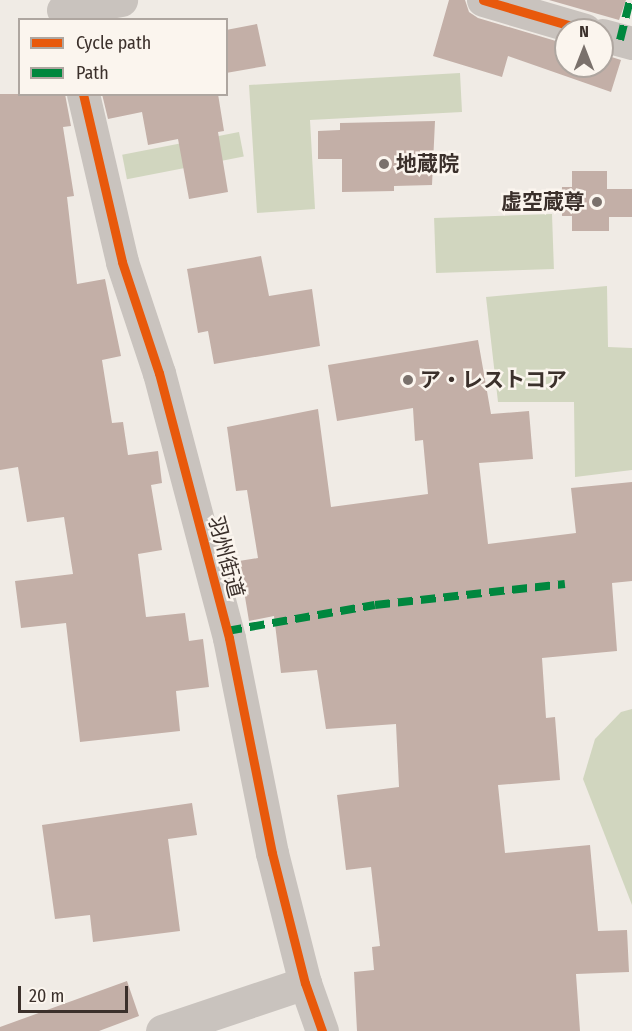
<!DOCTYPE html>
<html>
<head>
<meta charset="utf-8">
<style>
	body { margin:0 }
	#map { position:relative; width:632px; height:1031px; overflow:hidden; background:#f0ebe5; font-family:"Fira Sans Condensed","Noto Sans JP",sans-serif }
	div>[style] { position:absolute }
	[style*='--x'] { left:calc(var(--x)*1px); top:calc(var(--y)*1px); width:calc(var(--w)*1px); rotate:calc(var(--a)*1deg) }
	.green>* { inset:0; background:#d1d6bf; transform-origin:0 0 }
	.building>* { inset:0; background:#c3afa7 }
	.street>* { height:33px; margin:-16.5px; padding:0 16.5px; transform-origin:16.5px; border-radius:16.5px; background:#c9c3be }
	.quiet>* { height:8px; margin-top:-4px; transform-origin:0; background:repeating-linear-gradient(90deg,#00873e 0 15px,transparent 0 23px) }
	.cycleway>* { height:9px; margin:-4.5px; padding:0 4.5px; transform-origin:4.5px; border-radius:4.5px; background:#e8590c }
	.dots>* { width:16px; height:16px; translate:-50% -50%; box-sizing:border-box; border:3px solid #fbf5ee; border-radius:50% }
	span { translate:-50% -50%; white-space:nowrap; text-align:center; line-height:1.15; -webkit-text-stroke:5px #fbf5ee; paint-order:stroke }
	.poi-label { font-size:21px; color:#3b302b; font-weight:700 }
	.left { translate:0 -50%; text-align:left }
	.right { translate:-100% -50%; text-align:right }
	.street-label { font-size:21px; color:#3b302b }
	.legend { position:absolute; left:18px; top:18px; width:210px; height:78px; box-sizing:border-box; background:#fbf5ee; border:2px solid #aea6a0; margin:0; padding:8px 10px; list-style:none; font-size:18px; color:#3b302b }
	.legend li { display:flex; align-items:center; gap:12px; height:30px }
	.legend b { width:30px; border:2px solid #aea6a0 }
	.north { position:absolute; left:554px; top:18px; width:60px; height:60px; box-sizing:border-box; background:#fbf5ee; border:2px solid #aea6a0; border-radius:50%; rotate:0deg; font-size:16px; font-weight:700; line-height:24px; text-align:center; color:#3b302b }
	.north::after { content:''; display:block; margin:auto; width:21px; height:27px; background:#7a716c; clip-path:polygon(50% 0,100% 100%,50% 72%,0 100%) }
	.scale { position:absolute; left:18px; top:986px; width:110px; height:27px; box-sizing:border-box; border:3px solid #3b302b; border-top:0; padding-left:8px; font-size:18px; line-height:21px; white-space:nowrap; color:#3b302b; -webkit-text-stroke:4px #fbf5ee; paint-order:stroke }
</style>
</head>
<body>
<div id="map">
	<div class="green">
		<i style="clip-path:polygon(460px 73px,462px 112px,310px 120px,315px 209px,257px 213px,249px 85px)"></i>
		<i style="left:239px;top:132px;width:25px;height:119px;rotate:79deg"></i>
		<i style="left:552px;top:214px;width:55px;height:118px;rotate:88deg"></i>
		<i style="clip-path:polygon(607px 286px,608px 347px,632px 348px,632px 470px,575px 477px,574px 402px,498px 402px,486px 297px)"></i>
		<i style="clip-path:polygon(632px 709px,632px 905px,583px 779px,595px 739px,621px 712px)"></i>
	</div>
	<div class="building">
		<i style="clip-path:polygon(449px 0,465px 0,469px 12px,478px 18px,566px 44px,566px 66px,602px 66px,602px 54px,621px 60px,611px 92px,508px 56px,502px 77px,433px 56px)"></i>
		<i style="clip-path:polygon(549px 0,626px 0,619px 20px)"></i>
		<i style="clip-path:polygon(257px 24px,266px 66px,226px 73px,226px 30px)"></i>
		<i style="clip-path:polygon(0 94px,65px 94px,71px 126px,63px 127px,74px 196px,67px 197px,77px 284px,105px 279px,121px 356px,102px 360px,112px 423px,123px 422px,128px 455px,158px 451px,162px 483px,151px 485px,162px 550px,138px 554px,146px 617px,185px 613px,189px 641px,203px 639px,209px 687px,176px 691px,180px 731px,80px 742px,66px 623px,21px 628px,15px 581px,73px 574px,64px 517px,27px 522px,18px 467px,0 470px)"></i>
		<i style="clip-path:polygon(102px 94px,218px 94px,224px 131px,218px 132px,228px 192px,189px 199px,178px 139px,148px 145px,142px 112px,108px 119px)"></i>
		<i style="clip-path:polygon(435px 121px,432px 185px,394px 186px,394px 191px,342px 192px,342px 159px,318px 159px,318px 131px,340px 130px,340px 123px)"></i>
		<i style="clip-path:polygon(572px 171px,607px 171px,607px 189px,632px 189px,632px 217px,609px 217px,609px 231px,572px 231px,572px 216px,562px 216px,562px 187px,572px 187px)"></i>
		<i style="clip-path:polygon(261px 256px,269px 296px,312px 289px,320px 346px,214px 364px,208px 331px,198px 333px,187px 269px)"></i>
		<i style="clip-path:polygon(478px 340px,491px 414px,529px 411px,533px 459px,479px 463px,488px 544px,576px 533px,571px 488px,632px 482px,632px 581px,612px 583px,617px 651px,542px 658px,546px 718px,555px 717px,560px 780px,498px 785px,505px 853px,590px 845px,598px 931px,627px 930px,629px 972px,576px 974px,580px 1031px,357px 1031px,354px 972px,374px 970px,372px 947px,380px 946px,371px 867px,346px 870px,337px 795px,399px 787px,396px 724px,326px 729px,317px 670px,281px 673px,274px 616px,249px 621px,239px 561px,258px 558px,247px 490px,236px 491px,227px 427px,318px 409px,331px 507px,428px 494px,423px 440px,415px 441px,413px 408px,337px 421px,328px 365px)"></i>
		<i style="clip-path:polygon(192px 803px,197px 835px,168px 839px,180px 931px,93px 942px,90px 915px,55px 919px,42px 825px)"></i>
		<i style="clip-path:polygon(127px 981px,139px 1016px,99px 1031px,0 1031px,0 1027px)"></i>
	</div>
	<div class="street">
		<i style="--x:483;--y:0;--w:106;--a:16.4"></i>
		<i style="--x:63;--y:10;--w:59;--a:-9.8"></i>
		<i style="--x:602;--y:35;--w:31;--a:15"></i>
		<i style="--x:83;--y:94;--w:172;--a:76.9"></i>
		<i style="--x:122;--y:262;--w:117;--a:71.6"></i>
		<i style="--x:159;--y:373;--w:274;--a:75.2"></i>
		<i style="--x:229;--y:638;--w:219;--a:78.7"></i>
		<i style="--x:272;--y:853;--w:134;--a:75.8"></i>
		<i style="--x:305;--y:983;--w:51;--a:70.5"></i>
		<i style="--x:162;--y:1031;--w:151;--a:-18.6"></i>
	</div>
	<div class="quiet">
		<i style="--x:620;--y:40;--w:41;--a:-76"></i>
		<i style="--x:227;--y:631;--w:150;--a:-10"></i>
		<i style="--x:375;--y:605;--w:191;--a:-6.3"></i>
	</div>
	<div class="cycleway">
		<i style="--x:483;--y:0;--w:106;--a:16.4"></i>
		<i style="--x:83;--y:94;--w:172;--a:76.9"></i>
		<i style="--x:122;--y:262;--w:117;--a:71.6"></i>
		<i style="--x:159;--y:373;--w:274;--a:75.2"></i>
		<i style="--x:229;--y:638;--w:219;--a:78.7"></i>
		<i style="--x:272;--y:853;--w:134;--a:75.8"></i>
		<i style="--x:305;--y:983;--w:51;--a:70.5"></i>
	</div>
	<div class="dots">
		<i style="left:384px;top:164px;background:#7a716c"></i>
		<i style="left:597px;top:202px;background:#7a716c"></i>
		<i style="left:408px;top:380px;background:#7a716c"></i>
	</div>
	<div class="poi-label">
		<span class="left" style="left:396px;top:164px">地蔵院</span>
		<span class="right" style="left:585px;top:202px">虚空蔵尊</span>
		<span class="left" style="left:420px;top:380px">ア・レストコア</span>
	</div>
	<div class="street-label">
		<span style="left:226px;top:557px;rotate:75deg">羽州街道</span>
	</div>
	<ul class="legend">
	<li><b style="height:8px;background:#e8590c"></b>Cycle path</li>
	<li><b style="height:8px;background:#00873e"></b>Path</li>
	</ul>
	<div class="north">N</div>
	<div class="scale">20 m</div>
</div>
</body>
</html>
